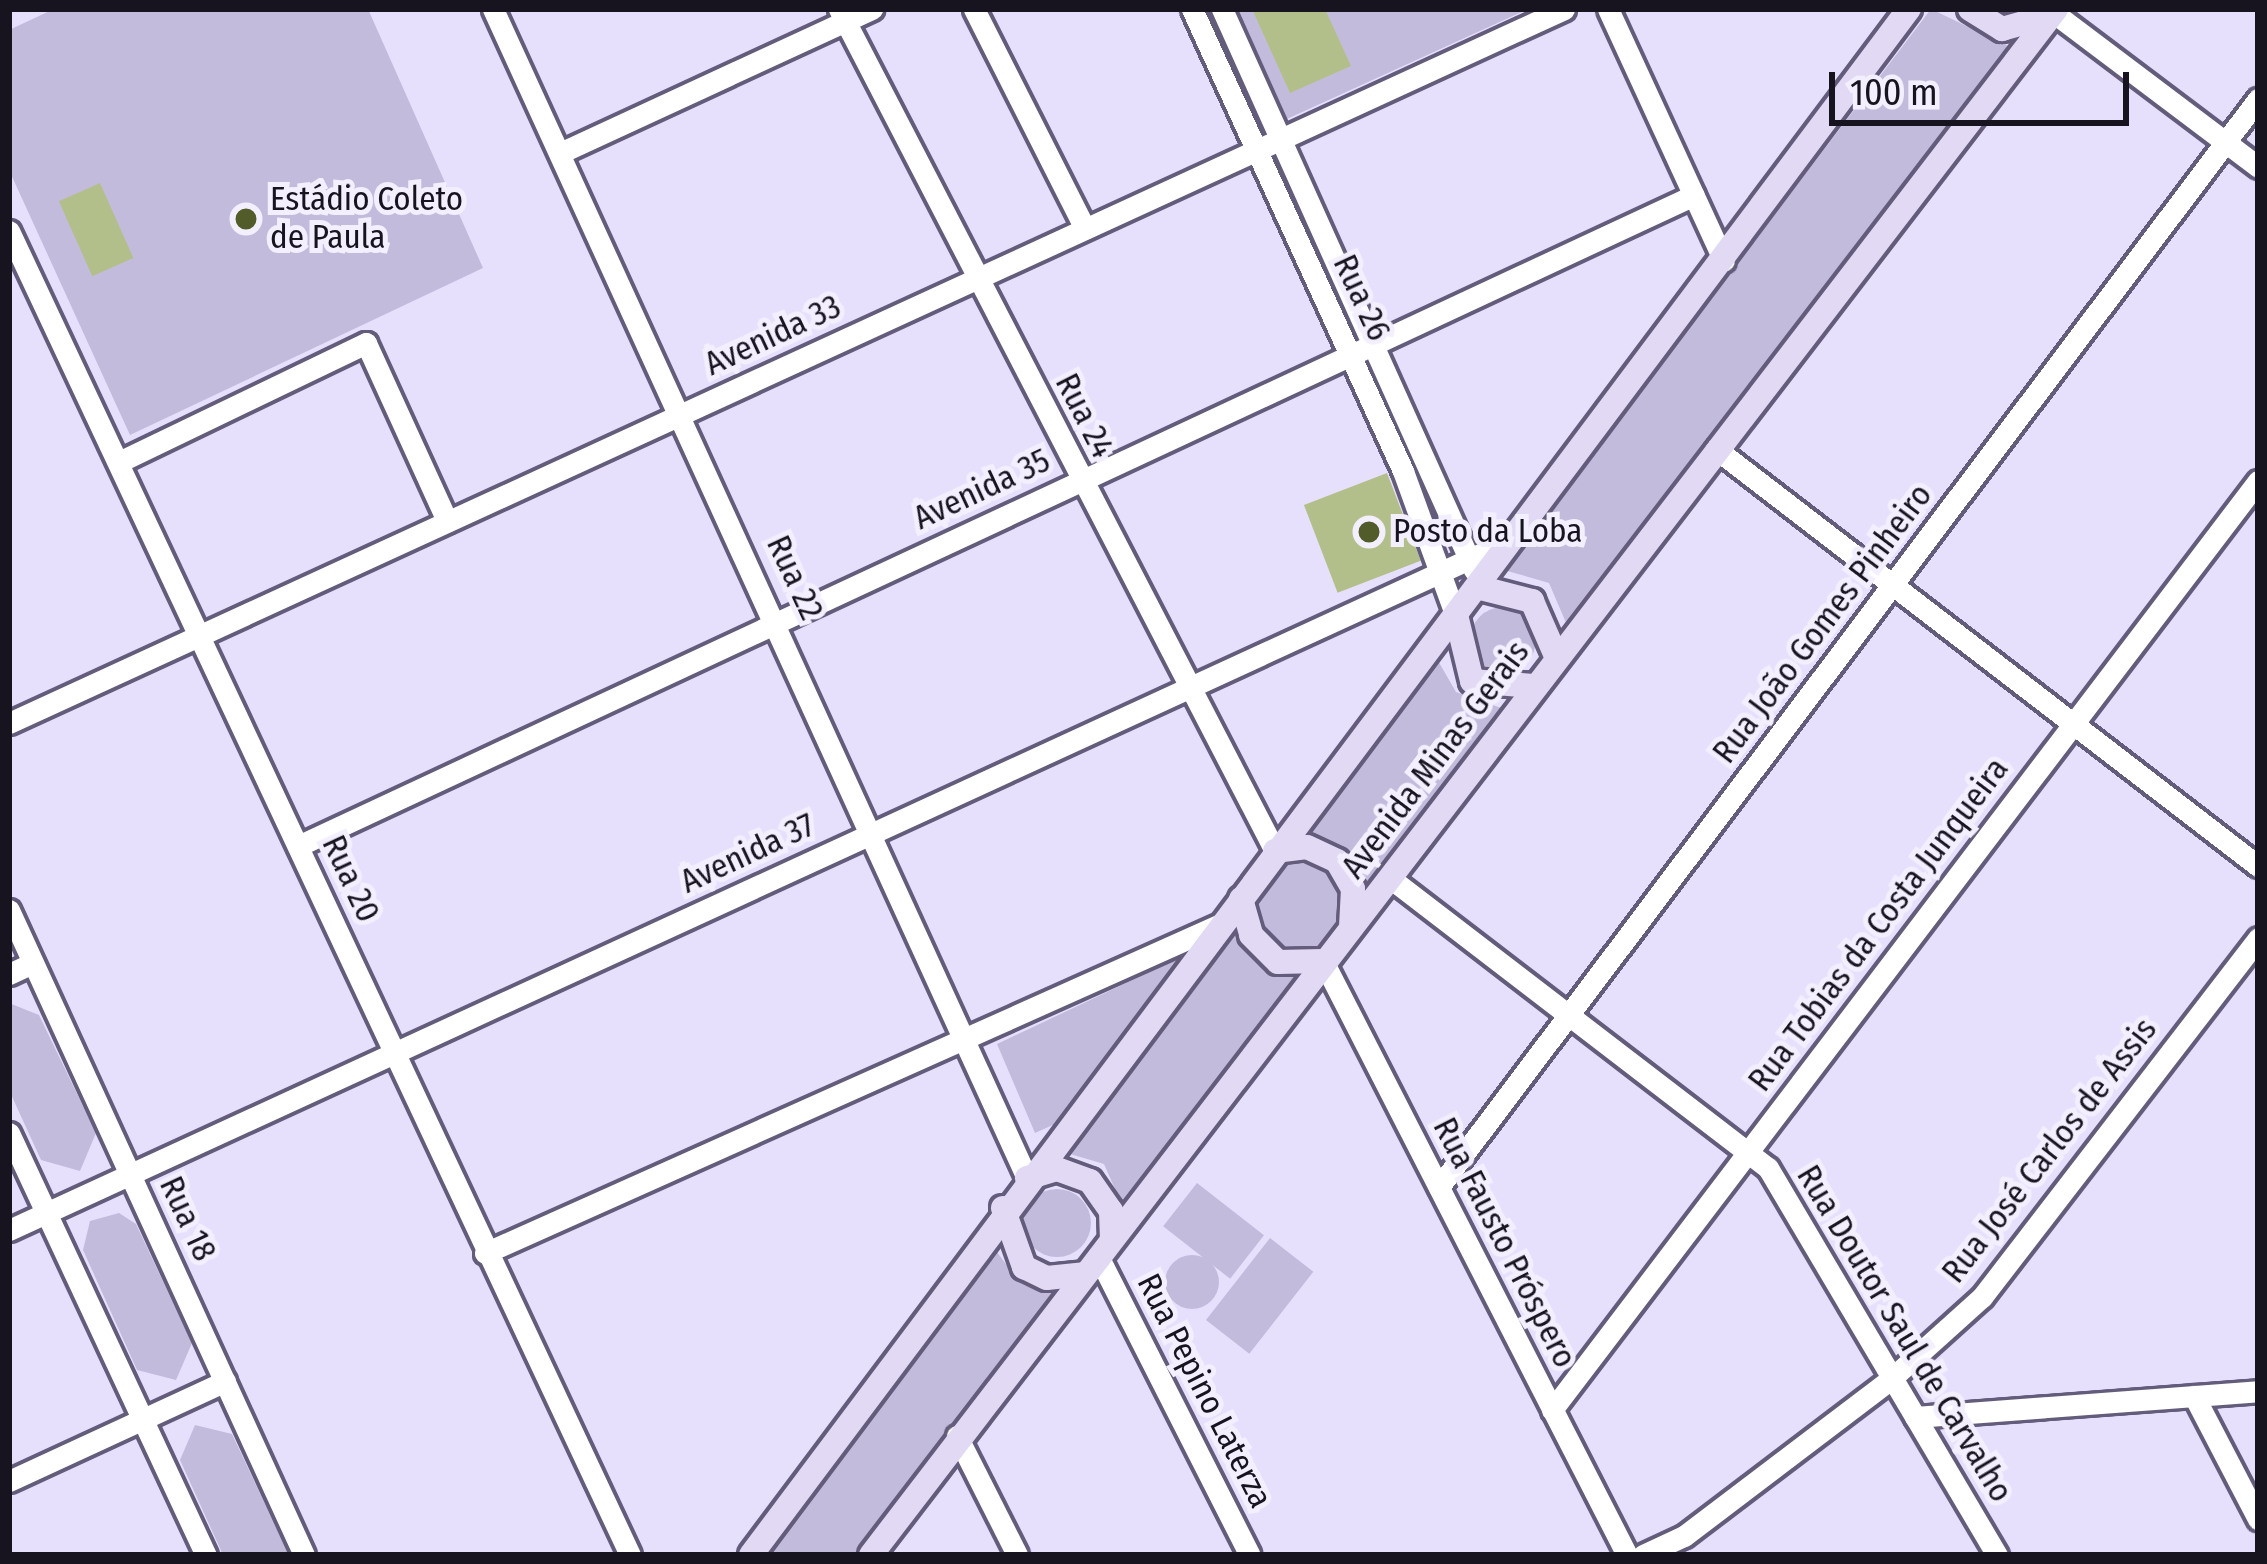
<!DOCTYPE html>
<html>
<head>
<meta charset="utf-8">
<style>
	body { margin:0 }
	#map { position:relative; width:2267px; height:1564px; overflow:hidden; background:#e7e0fd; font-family:"Fira Sans Condensed",sans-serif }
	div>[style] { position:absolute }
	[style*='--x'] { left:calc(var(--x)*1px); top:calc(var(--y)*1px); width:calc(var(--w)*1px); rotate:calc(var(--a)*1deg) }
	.green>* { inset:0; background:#c3bbdc; transform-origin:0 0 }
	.round { border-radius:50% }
	.building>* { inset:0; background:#b3bf8a; transform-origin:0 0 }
	.roads { filter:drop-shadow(3px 0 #645c7b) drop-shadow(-3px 0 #645c7b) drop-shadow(0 3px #645c7b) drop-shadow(0 -3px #645c7b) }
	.minor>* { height:21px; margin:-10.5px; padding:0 10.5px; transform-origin:10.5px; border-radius:10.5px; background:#fff }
	.major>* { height:24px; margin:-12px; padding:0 12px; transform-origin:12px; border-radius:12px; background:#e2daf5 }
	.dots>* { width:33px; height:33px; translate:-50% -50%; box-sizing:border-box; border:6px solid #f3effe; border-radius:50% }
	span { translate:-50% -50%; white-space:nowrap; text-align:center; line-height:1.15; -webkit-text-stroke:10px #f3effe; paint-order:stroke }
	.poi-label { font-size:33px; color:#171420 }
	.left { translate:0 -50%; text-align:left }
	.street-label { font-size:33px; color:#171420 }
	.frame { position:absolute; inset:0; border:12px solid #171420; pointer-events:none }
	.scale { position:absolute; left:1829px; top:72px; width:300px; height:54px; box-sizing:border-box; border:6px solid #171420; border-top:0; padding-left:15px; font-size:36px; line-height:42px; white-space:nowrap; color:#171420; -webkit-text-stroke:9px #f3effe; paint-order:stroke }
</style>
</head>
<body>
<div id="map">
	<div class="green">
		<i style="clip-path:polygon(54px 9px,368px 9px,483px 268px,130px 435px,9px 170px,9px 30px)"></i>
		<i style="clip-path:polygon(1236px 9px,1528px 9px,1287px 119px)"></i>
		<i style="clip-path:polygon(1931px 9px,2008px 46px,1567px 625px,1549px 583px,1504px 570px)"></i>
		<i class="round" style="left:1470px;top:607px;width:66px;height:66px"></i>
		<i style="clip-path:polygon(1437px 659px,1456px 692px,1504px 709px,1359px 896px,1296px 841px)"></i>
		<i class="round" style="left:1253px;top:860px;width:92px;height:92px"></i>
		<i style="clip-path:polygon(1234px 922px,1253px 956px,1301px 973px,1122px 1205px,1104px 1164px,1060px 1151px)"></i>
		<i style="clip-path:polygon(1179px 958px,1055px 1124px,1035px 1133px,997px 1044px)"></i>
		<i style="clip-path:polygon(9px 1003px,39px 1015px,96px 1133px,80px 1171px,41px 1160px,9px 1090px)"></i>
		<i style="left:1197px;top:1183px;width:85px;height:55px;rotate:38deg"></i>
		<i class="round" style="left:1023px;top:1189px;width:68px;height:68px"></i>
		<i style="clip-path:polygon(119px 1213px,136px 1224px,192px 1343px,176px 1380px,137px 1370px,83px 1250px,90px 1221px)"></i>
		<i style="left:1270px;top:1238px;width:55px;height:104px;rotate:38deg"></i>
		<i style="clip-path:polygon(989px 1241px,1019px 1282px,1056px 1292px,855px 1555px,750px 1555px)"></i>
		<i class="round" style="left:1165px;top:1255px;width:54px;height:54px"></i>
		<i style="clip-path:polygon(195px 1425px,232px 1434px,289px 1555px,223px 1555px,180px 1460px)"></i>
	</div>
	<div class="building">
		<i style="clip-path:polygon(1252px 9px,1325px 9px,1351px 66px,1290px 93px)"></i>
		<i style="left:100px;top:183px;width:82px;height:45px;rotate:66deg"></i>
		<i style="left:1387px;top:473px;width:94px;height:89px;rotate:69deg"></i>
	</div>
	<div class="roads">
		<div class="minor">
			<i style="--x:493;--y:9;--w:1285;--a:65.45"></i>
			<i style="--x:839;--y:9;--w:948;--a:62.62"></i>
			<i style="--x:974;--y:9;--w:246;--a:63.2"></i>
			<i style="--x:1192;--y:9;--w:508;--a:65.45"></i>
			<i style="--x:1403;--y:471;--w:158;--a:70"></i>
			<i style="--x:1222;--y:9;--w:615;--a:65.81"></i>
			<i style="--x:1608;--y:9;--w:277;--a:65.3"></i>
			<i style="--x:2054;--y:13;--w:256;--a:37"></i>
			<i style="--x:560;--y:153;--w:344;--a:-24.8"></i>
			<i style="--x:9;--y:231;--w:1462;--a:64.87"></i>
			<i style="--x:1716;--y:449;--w:684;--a:37.57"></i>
			<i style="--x:121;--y:461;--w:272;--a:-25.7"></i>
			<i style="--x:366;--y:343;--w:196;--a:65.5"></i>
			<i style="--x:9;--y:723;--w:1711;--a:-24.66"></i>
			<i style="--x:298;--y:846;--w:1540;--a:-25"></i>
			<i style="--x:1390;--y:878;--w:476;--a:37.5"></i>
			<i style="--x:1768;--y:1168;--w:450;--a:59.4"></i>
			<i style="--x:9;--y:910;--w:709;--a:65.42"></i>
			<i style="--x:1323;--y:961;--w:667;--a:62.9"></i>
			<i style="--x:9;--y:974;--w:26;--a:-25"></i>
			<i style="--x:9;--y:1133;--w:466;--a:65"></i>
			<i style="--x:1439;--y:1187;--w:1362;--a:-53.03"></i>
			<i style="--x:9;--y:1230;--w:1655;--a:-24.68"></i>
			<i style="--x:485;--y:1253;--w:808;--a:-24.09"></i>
			<i style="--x:1098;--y:1256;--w:335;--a:63.1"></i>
			<i style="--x:2194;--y:1396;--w:139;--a:62.5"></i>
			<i style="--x:1552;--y:1410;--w:1167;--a:-52.77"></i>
			<i style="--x:1915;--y:1417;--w:344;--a:-4.3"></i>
			<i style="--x:957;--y:1436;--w:133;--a:63.2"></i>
			<i style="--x:9;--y:1481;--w:238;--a:-24.8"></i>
			<i style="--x:1643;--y:1555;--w:45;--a:-24.9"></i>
			<i style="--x:1684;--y:1536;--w:261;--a:-37.2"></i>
			<i style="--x:1892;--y:1378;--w:121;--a:-42"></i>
			<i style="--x:1982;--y:1297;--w:453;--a:-52.4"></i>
		</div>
		<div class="major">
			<i style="--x:1970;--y:9;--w:38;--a:32"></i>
			<i style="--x:2002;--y:29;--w:48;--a:-15.8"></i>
			<i style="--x:1481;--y:588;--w:53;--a:14.3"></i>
			<i style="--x:1532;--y:601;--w:60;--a:66.4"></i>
			<i style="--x:1457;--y:619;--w:64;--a:76.4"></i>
			<i style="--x:1472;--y:681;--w:61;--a:4.7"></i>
			<i style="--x:1275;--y:851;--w:32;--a:-7"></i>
			<i style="--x:1307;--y:847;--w:33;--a:25"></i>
			<i style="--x:1337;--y:861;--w:32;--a:60"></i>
			<i style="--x:1353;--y:889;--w:35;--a:93"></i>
			<i style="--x:1241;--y:899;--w:37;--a:74"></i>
			<i style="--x:1251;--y:935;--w:38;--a:45"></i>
			<i style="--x:1278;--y:962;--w:45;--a:-1.3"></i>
			<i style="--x:1027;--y:1178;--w:31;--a:-17"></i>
			<i style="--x:1057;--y:1169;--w:35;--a:20"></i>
			<i style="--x:1090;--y:1181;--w:37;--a:55"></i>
			<i style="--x:1111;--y:1211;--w:27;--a:88"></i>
			<i style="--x:1003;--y:1208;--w:63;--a:70.4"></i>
			<i style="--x:1024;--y:1267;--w:25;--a:26"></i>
			<i style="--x:1047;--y:1278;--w:37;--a:-6"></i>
			<i style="--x:751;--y:1555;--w:1932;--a:-53.17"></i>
			<i style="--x:871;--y:1555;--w:1948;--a:-52.53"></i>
		</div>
	</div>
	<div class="dots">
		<i style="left:246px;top:219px;background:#525b2a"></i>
		<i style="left:1369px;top:532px;background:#525b2a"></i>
	</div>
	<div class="poi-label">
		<span class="left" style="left:270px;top:219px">Estádio Coleto<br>de Paula</span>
		<span class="left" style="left:1393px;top:532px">Posto da Loba</span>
	</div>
	<div class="street-label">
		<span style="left:1361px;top:298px;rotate:65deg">Rua 26</span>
		<span style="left:773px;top:336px;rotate:-25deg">Avenida 33</span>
		<span style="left:1084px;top:416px;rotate:63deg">Rua 24</span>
		<span style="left:982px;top:490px;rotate:-25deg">Avenida 35</span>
		<span style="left:794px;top:578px;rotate:65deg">Rua 22</span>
		<span style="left:1823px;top:624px;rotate:-53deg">Rua João Gomes Pinheiro</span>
		<span style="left:1436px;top:760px;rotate:-53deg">Avenida Minas Gerais</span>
		<span style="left:748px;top:854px;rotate:-25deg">Avenida 37</span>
		<span style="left:350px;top:879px;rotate:65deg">Rua 20</span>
		<span style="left:1879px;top:925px;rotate:-53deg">Rua Tobias da Costa Junqueira</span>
		<span style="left:2050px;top:1151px;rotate:-52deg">Rua José Carlos de Assis</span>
		<span style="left:187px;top:1219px;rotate:65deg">Rua 18</span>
		<span style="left:1504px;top:1243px;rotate:63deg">Rua Fausto Próspero</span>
		<span style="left:1904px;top:1334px;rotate:59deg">Rua Doutor Saul de Carvalho</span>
		<span style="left:1204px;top:1391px;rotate:63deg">Rua Pepino Laterza</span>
	</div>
	<div class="frame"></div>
	<div class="scale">100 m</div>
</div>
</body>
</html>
